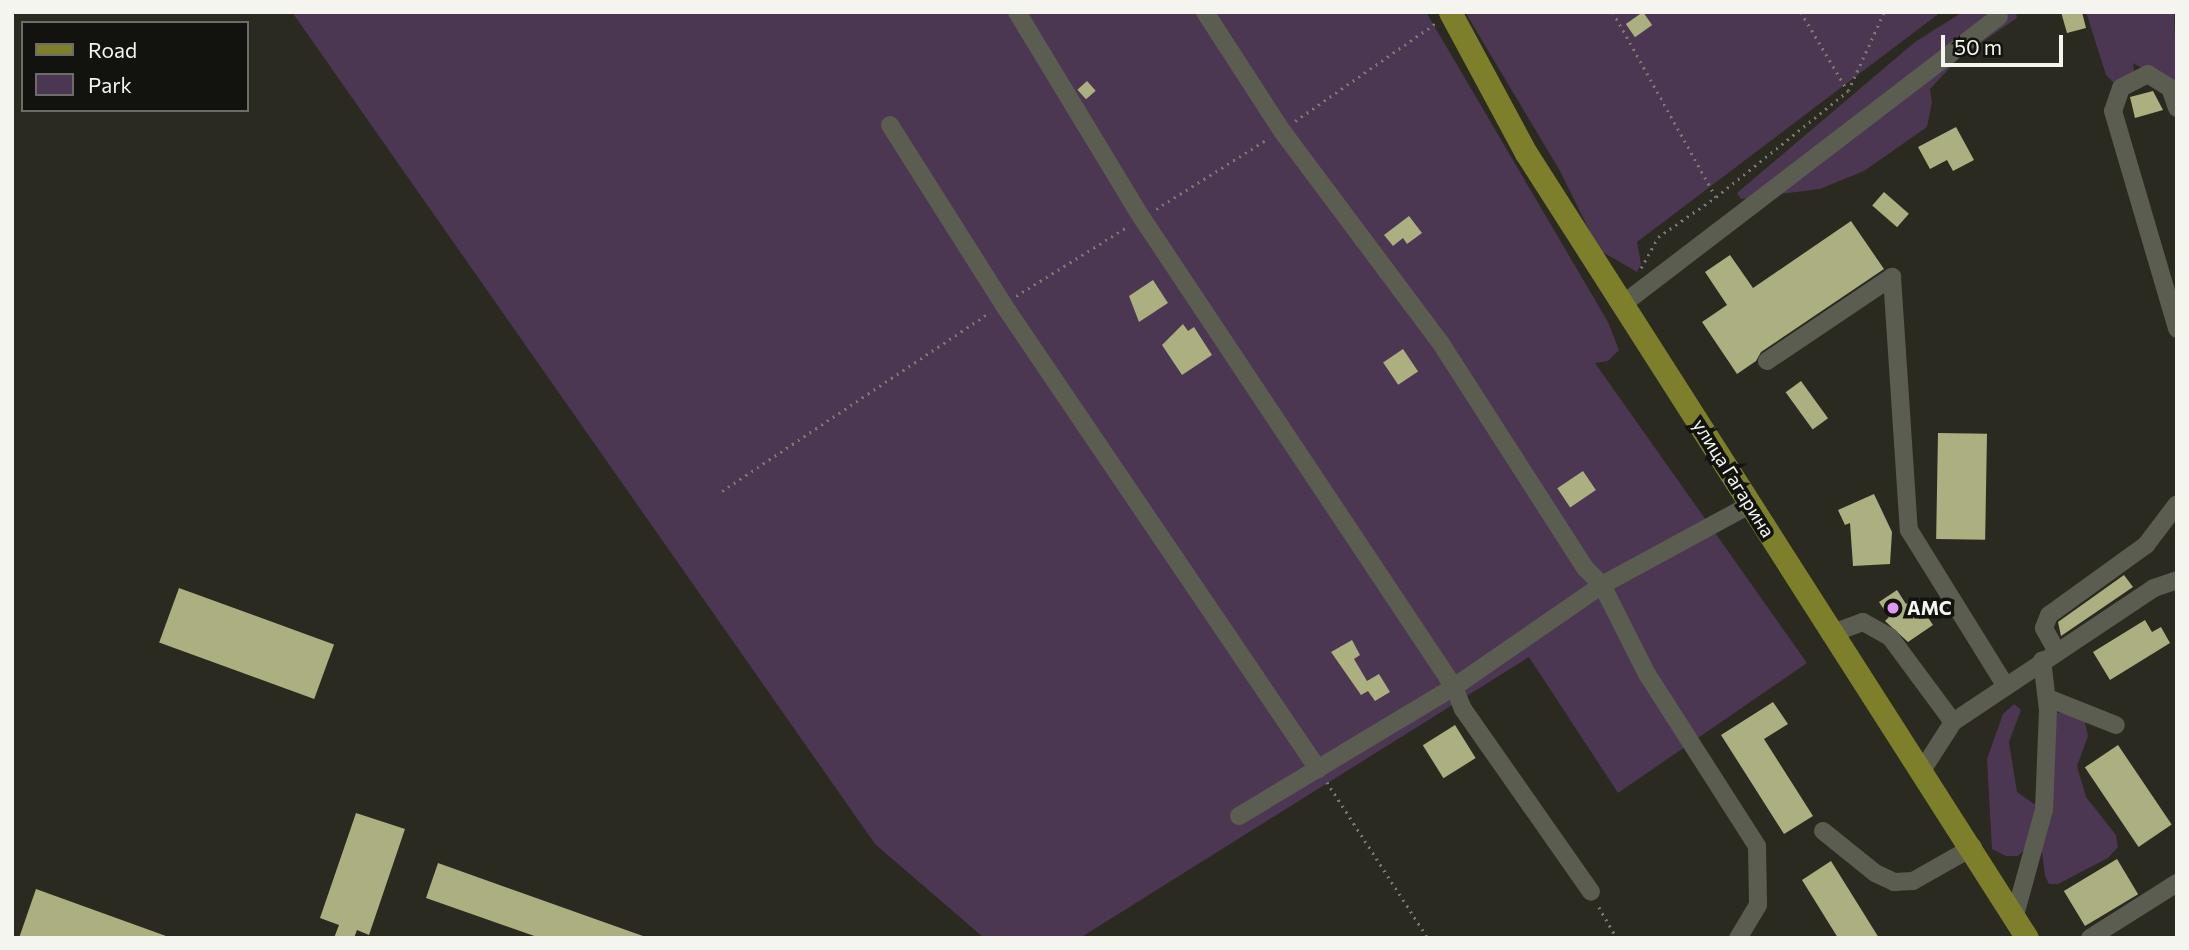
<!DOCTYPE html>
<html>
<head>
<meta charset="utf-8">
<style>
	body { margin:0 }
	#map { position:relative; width:2189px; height:950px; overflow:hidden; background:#2a2a20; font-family:Commissioner,sans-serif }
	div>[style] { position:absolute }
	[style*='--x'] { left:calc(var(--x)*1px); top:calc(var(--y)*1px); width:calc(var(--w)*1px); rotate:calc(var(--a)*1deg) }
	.green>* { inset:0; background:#4b3751 }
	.building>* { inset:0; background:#acaf7f; transform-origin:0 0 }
	.path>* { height:2.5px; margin-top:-1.25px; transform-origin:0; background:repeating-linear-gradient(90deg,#797a71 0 2px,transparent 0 7px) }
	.minor>* { height:18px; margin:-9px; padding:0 9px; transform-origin:9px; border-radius:9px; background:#5c5d51 }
	.major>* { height:23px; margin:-11.5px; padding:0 11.5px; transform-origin:11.5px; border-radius:11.5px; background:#7d7f2a }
	.dots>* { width:19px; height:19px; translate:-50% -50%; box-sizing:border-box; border:4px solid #12130e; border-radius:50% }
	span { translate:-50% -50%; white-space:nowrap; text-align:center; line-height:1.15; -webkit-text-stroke:7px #12130e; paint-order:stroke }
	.street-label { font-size:19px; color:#f4f5ee }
	.poi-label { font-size:19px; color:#f4f5ee; font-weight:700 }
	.left { translate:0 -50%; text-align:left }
	.frame { position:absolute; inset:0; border:14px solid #f4f5ee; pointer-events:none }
	.legend { position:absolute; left:21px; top:21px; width:228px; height:91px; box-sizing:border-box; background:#12130e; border:2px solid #6c6d68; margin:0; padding:9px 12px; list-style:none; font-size:21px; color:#f4f5ee }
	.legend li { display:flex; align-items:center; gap:14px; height:35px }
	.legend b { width:35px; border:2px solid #6c6d68 }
	.scale { position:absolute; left:1941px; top:35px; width:122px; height:32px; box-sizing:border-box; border:4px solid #f4f5ee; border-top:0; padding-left:9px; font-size:21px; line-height:24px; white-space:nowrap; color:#f4f5ee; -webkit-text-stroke:5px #12130e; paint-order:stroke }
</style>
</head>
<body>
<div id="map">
	<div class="green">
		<i style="clip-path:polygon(292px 12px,1426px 12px,1608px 322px,1619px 350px,1608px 361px,1595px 363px,1807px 663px,1618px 793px,1529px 657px,1080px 938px,984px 938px,875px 844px)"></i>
		<i style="clip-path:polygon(1465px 12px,1941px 12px,1637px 242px,1641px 264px,1637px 272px,1599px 250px,1560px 171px)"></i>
		<i style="clip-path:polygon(1963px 12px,2016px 12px,2017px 18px,1959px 58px,1930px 89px,1932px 103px,1927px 127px,1864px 171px,1820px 189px,1741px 199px,1737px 193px,1915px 42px)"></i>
		<i style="clip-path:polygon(2086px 12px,2174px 12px,2177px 87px,2133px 63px,2135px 79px,2118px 87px,2106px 75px)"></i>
		<i style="clip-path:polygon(2014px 704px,2021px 710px,2009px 742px,2017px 792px,2034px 804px,2049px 797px,2057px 713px,2072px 711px,2084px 718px,2088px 736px,2077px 766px,2086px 797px,2116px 835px,2118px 847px,2108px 858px,2058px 884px,2049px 884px,2045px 876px,2042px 852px,2025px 849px,2018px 856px,2006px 856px,1992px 849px,1987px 759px,2003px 714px)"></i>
	</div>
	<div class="building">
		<i style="left:1643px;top:12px;width:16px;height:21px;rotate:55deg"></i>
		<i style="clip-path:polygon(2061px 12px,2082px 12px,2086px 28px,2067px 33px)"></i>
		<i style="left:1087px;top:81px;width:13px;height:13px;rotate:48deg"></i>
		<i style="clip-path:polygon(2153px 91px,2163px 110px,2135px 118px,2130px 97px)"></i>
		<i style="clip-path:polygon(1956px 127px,1974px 160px,1953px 171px,1947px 160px,1930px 169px,1918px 147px)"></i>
		<i style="left:1884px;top:192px;width:33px;height:18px;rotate:41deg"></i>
		<i style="clip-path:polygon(1409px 216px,1422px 233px,1407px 244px,1403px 238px,1393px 246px,1384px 235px)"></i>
		<i style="clip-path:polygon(1851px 221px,1884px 269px,1761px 352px,1756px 361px,1737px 374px,1702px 322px,1727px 305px,1705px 272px,1730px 255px,1753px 288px)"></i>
		<i style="clip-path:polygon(1153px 280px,1168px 303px,1139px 322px,1129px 296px)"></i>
		<i style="clip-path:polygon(1183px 324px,1188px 331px,1194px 327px,1212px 355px,1182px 375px,1162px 345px)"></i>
		<i style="left:1403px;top:349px;width:27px;height:24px;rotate:56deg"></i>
		<i style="left:1801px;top:381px;width:46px;height:19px;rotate:54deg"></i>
		<i style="left:1938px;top:433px;width:49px;height:106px;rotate:1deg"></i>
		<i style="left:1583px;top:471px;width:23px;height:31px;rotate:56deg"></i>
		<i style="clip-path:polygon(1874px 494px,1892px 532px,1890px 564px,1853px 566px,1850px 523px,1845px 525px,1838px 510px)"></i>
		<i style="clip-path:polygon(2124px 575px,2133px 587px,2061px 636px,2058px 622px)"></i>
		<i style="left:179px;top:588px;width:165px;height:58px;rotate:20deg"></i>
		<i style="clip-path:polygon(1897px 590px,1906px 604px,1915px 598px,1933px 625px,1908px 642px,1885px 621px,1889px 617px,1879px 602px)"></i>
		<i style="clip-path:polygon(2145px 620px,2152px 632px,2161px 627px,2170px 643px,2110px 680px,2093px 652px)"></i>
		<i style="clip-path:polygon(1352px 640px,1360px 655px,1354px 659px,1367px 681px,1379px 674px,1390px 692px,1375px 701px,1368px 691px,1361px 695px,1331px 652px)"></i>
		<i style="clip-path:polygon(1773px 702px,1788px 724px,1764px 739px,1813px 816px,1784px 834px,1721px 735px)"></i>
		<i style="left:1455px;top:725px;width:39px;height:38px;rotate:58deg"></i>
		<i style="left:2118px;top:745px;width:96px;height:40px;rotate:56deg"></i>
		<i style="clip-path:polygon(356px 813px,405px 829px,369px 935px,357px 930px,354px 938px,334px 938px,339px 925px,320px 918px)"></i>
		<i style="left:2117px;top:859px;width:41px;height:62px;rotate:59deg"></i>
		<i style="clip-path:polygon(1831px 861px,1879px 938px,1838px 938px,1802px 880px)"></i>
		<i style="clip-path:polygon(438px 863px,643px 936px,643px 938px,540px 938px,426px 898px)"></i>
		<i style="clip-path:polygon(36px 889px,166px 936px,166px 938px,19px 938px)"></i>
	</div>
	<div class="path">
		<i style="--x:1613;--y:12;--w:212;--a:60.9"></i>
		<i style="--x:1801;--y:12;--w:92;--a:59.3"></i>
		<i style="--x:1295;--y:121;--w:172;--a:-34.8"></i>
		<i style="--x:1156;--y:209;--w:133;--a:-32.1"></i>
		<i style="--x:1641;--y:268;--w:35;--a:-61"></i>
		<i style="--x:1658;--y:237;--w:70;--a:-34.6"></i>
		<i style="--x:1716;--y:197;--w:169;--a:-38.8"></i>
		<i style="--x:1848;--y:91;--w:87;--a:-65.5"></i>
		<i style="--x:1016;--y:296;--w:131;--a:-31.9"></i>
		<i style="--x:722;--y:491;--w:322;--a:-33.7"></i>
		<i style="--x:1327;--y:782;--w:186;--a:57.1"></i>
		<i style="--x:1599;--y:907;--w:36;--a:60"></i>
	</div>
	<div class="minor">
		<i style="--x:1017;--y:12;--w:241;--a:58.8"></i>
		<i style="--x:1142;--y:218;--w:563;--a:56.37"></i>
		<i style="--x:1454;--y:687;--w:24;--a:68"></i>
		<i style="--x:1463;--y:709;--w:223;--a:55"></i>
		<i style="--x:1205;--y:12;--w:142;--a:57.1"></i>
		<i style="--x:1282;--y:131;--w:264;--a:53.2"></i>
		<i style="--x:1440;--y:342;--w:269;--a:57.3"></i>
		<i style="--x:1585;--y:568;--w:24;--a:45"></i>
		<i style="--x:1602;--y:585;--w:100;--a:63.2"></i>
		<i style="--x:1647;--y:674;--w:204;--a:57.4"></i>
		<i style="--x:1757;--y:846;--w:59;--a:89"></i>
		<i style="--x:1758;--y:905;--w:39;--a:121"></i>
		<i style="--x:2177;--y:108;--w:21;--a:-109"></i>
		<i style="--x:2170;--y:88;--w:26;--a:-148"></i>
		<i style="--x:2148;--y:74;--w:30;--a:153"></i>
		<i style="--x:2121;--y:88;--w:24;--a:109"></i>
		<i style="--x:2113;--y:111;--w:227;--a:73.6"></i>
		<i style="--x:890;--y:125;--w:212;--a:57.7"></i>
		<i style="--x:1003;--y:304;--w:562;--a:55.89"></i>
		<i style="--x:1623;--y:304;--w:473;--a:-37.4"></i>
		<i style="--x:1767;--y:361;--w:151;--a:-33.9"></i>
		<i style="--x:1892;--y:277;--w:254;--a:86.2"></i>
		<i style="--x:1909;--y:530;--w:182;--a:58.2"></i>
		<i style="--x:1830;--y:634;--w:35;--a:-20"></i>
		<i style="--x:1863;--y:622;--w:31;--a:29"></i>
		<i style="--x:1890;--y:637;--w:106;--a:53.5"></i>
		<i style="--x:2056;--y:650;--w:25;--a:-119"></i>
		<i style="--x:2044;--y:628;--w:14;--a:-69"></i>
		<i style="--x:2049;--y:615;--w:120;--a:-35.8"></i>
		<i style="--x:2146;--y:545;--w:51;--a:-52.9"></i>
		<i style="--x:2048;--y:698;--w:73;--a:21.7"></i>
		<i style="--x:1923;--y:769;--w:56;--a:-57.4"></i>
		<i style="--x:1953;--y:722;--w:242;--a:-33.7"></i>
		<i style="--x:2154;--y:588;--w:24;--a:-19"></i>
		<i style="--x:1239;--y:816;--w:251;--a:-31"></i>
		<i style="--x:1454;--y:687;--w:180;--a:-34.6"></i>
		<i style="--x:1602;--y:585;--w:170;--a:-28.5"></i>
		<i style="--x:1823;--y:831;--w:67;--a:38.9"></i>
		<i style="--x:1875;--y:873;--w:21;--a:25"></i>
		<i style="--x:1894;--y:882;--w:19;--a:-3"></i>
		<i style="--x:1913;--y:881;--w:69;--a:-29.5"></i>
		<i style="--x:2015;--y:915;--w:109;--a:-74.6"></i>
		<i style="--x:2044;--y:810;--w:100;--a:-87.7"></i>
		<i style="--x:2048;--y:710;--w:50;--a:-96.8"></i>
		<i style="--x:2090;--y:938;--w:103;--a:-32.3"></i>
	</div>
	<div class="major">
		<i style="--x:1450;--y:12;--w:160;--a:61.7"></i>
		<i style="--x:1526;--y:153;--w:931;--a:57.45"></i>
	</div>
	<div class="dots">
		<i style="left:1893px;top:608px;background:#dd99f3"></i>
	</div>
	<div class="street-label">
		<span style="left:1734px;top:478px;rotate:58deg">улица Гагарина</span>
	</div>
	<div class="poi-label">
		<span class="left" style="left:1907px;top:608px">AMC</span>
	</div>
	<div class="frame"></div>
	<ul class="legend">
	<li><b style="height:9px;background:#7d7f2a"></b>Road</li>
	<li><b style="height:19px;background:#4b3751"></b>Park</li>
	</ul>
	<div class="scale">50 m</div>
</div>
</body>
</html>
